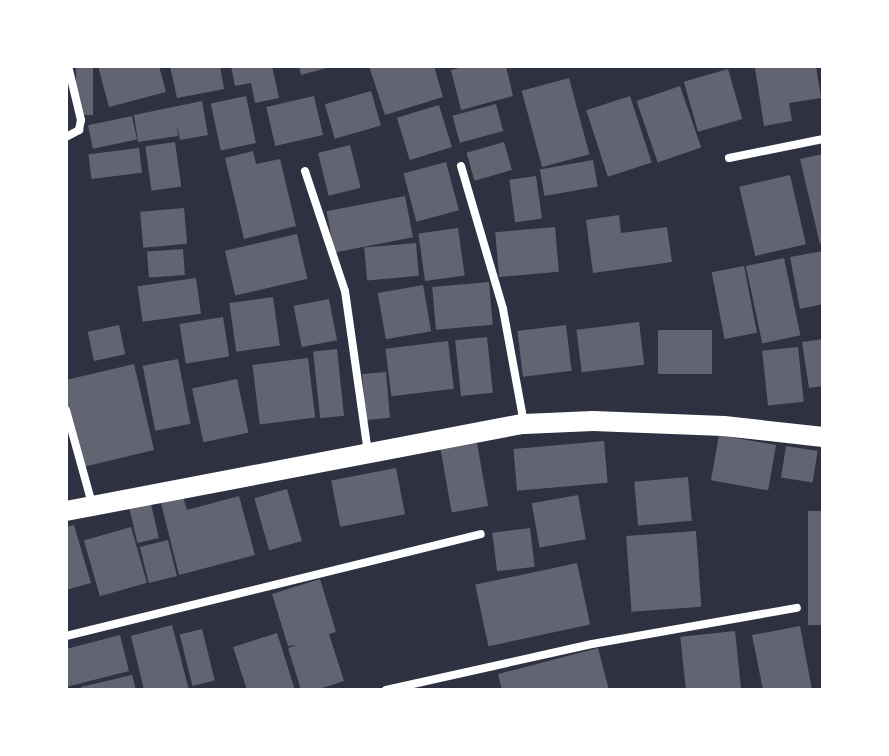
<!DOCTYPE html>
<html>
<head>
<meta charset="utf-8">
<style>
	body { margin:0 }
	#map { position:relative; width:889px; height:756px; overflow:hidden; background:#2d3142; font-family:Spectral,serif }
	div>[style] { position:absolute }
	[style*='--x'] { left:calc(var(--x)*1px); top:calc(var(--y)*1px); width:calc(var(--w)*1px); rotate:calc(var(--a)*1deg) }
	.building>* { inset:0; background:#626471; transform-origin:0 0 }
	.minor>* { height:8px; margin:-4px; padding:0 4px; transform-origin:4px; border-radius:4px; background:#fff }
	.primary>* { height:20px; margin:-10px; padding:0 10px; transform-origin:10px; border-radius:10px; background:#fff }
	span { translate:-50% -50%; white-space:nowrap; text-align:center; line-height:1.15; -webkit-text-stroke:8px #fff; paint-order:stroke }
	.frame { position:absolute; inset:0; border:68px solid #fff; pointer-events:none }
</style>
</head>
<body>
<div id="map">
	<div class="building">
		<i style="left:76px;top:66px;width:17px;height:49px"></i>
		<i style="clip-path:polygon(98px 66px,159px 66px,166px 92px,109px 107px)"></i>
		<i style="clip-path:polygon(170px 66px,220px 66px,224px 89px,177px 98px)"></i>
		<i style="clip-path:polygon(231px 66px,272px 66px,279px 98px,255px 103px,251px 83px,235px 86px)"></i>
		<i style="clip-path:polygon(299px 66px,330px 66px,330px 67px,301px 75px)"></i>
		<i style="clip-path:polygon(369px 66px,434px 66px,443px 97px,385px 115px)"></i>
		<i style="clip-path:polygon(468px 66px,506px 66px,513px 96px,461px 110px,451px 70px)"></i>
		<i style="clip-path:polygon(769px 66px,816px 66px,821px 98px,789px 103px,792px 121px,764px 126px,755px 68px)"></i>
		<i style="left:728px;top:69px;width:52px;height:46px;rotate:74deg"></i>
		<i style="left:569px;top:78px;width:79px;height:49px;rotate:75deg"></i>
		<i style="left:680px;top:86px;width:65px;height:46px;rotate:71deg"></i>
		<i style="left:371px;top:91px;width:36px;height:48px;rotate:74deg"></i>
		<i style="left:246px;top:96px;width:48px;height:36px;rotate:78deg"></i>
		<i style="left:314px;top:96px;width:40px;height:49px;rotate:77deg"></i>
		<i style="left:630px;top:96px;width:70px;height:46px;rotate:72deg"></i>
		<i style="clip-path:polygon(202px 101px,208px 135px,180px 140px,177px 125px,178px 136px,138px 142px,134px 115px)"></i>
		<i style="left:496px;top:104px;width:28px;height:45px;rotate:75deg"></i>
		<i style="left:439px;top:105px;width:44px;height:44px;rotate:73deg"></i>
		<i style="left:132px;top:116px;width:24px;height:45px;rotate:78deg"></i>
		<i style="left:175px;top:142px;width:45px;height:30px;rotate:82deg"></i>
		<i style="left:504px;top:142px;width:29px;height:39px;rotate:74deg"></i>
		<i style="left:350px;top:145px;width:44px;height:33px;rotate:76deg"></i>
		<i style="left:139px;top:148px;width:25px;height:51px;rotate:83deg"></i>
		<i style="clip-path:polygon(253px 151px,256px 164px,280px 159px,296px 226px,244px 239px,225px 158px)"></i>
		<i style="clip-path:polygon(823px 154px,823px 243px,820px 244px,800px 159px)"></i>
		<i style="left:593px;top:160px;width:27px;height:54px;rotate:80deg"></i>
		<i style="left:446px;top:162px;width:50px;height:44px;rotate:75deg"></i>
		<i style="left:790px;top:175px;width:71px;height:52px;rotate:77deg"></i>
		<i style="left:536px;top:176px;width:43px;height:27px;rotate:82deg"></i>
		<i style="left:405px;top:196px;width:42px;height:80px;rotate:79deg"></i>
		<i style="left:184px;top:208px;width:36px;height:44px;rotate:85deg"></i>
		<i style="clip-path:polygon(619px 215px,621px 233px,667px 227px,672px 262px,593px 273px,586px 220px)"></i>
		<i style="left:555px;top:227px;width:45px;height:60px;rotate:85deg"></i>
		<i style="left:458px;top:228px;width:48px;height:40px;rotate:82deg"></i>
		<i style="left:297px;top:234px;width:46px;height:74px;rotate:77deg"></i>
		<i style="left:416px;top:243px;width:33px;height:52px;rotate:85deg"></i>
		<i style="left:183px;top:249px;width:26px;height:36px;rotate:86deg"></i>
		<i style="clip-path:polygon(823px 251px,823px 304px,800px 309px,790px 257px)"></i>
		<i style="left:784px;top:258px;width:79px;height:39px;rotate:78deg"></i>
		<i style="left:744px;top:266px;width:68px;height:33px;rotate:79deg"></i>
		<i style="left:196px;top:278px;width:36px;height:59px;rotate:82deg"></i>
		<i style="left:489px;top:282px;width:43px;height:57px;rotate:85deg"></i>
		<i style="left:423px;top:285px;width:47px;height:46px;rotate:80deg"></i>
		<i style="left:273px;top:297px;width:49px;height:44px;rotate:82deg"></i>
		<i style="left:329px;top:299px;width:42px;height:36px;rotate:79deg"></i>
		<i style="left:223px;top:317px;width:40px;height:44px;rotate:81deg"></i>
		<i style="left:639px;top:322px;width:43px;height:63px;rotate:83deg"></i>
		<i style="left:119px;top:325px;width:30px;height:32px;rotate:78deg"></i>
		<i style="left:566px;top:325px;width:46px;height:49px;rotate:83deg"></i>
		<i style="left:658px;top:330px;width:54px;height:44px"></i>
		<i style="left:487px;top:337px;width:56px;height:32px;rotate:84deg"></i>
		<i style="clip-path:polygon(823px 339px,823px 386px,809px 388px,802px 342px)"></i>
		<i style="left:448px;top:341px;width:48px;height:63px;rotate:83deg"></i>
		<i style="left:798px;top:347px;width:55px;height:36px;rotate:84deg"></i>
		<i style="left:337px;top:349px;width:67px;height:24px;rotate:84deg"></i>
		<i style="left:308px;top:358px;width:60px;height:56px;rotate:83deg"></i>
		<i style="left:178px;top:359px;width:66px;height:36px;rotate:79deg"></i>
		<i style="clip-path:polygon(134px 364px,154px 450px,83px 467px,66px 397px,66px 380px)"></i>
		<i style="left:386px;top:372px;width:46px;height:24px;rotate:85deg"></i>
		<i style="left:237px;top:379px;width:55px;height:46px;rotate:78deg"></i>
		<i style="left:719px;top:435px;width:58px;height:46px;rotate:10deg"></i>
		<i style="left:604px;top:441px;width:42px;height:91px;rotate:85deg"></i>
		<i style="left:477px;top:443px;width:64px;height:37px;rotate:80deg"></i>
		<i style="left:786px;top:446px;width:32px;height:32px;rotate:9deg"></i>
		<i style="left:396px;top:468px;width:47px;height:66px;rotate:79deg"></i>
		<i style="left:688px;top:477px;width:44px;height:54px;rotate:85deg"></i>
		<i style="left:287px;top:489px;width:54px;height:34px;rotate:74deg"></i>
		<i style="left:578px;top:495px;width:45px;height:47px;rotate:80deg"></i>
		<i style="clip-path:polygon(239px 496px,255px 555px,179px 575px,161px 503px,183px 497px,187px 510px)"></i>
		<i style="left:151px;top:504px;width:35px;height:22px;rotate:77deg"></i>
		<i style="left:808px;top:511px;width:15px;height:114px"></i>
		<i style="clip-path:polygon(74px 525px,91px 583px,66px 590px,66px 527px)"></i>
		<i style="left:131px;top:527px;width:58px;height:49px;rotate:74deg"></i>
		<i style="left:530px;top:528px;width:39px;height:38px;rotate:83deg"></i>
		<i style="left:696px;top:531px;width:76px;height:70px;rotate:86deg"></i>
		<i style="left:168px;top:540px;width:37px;height:29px;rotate:76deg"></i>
		<i style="left:577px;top:563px;width:63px;height:104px;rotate:78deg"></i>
		<i style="clip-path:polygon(320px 579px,336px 632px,329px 634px,344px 681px,316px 690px,301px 690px,288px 648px,297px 645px,288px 646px,272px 594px)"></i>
		<i style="clip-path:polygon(172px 625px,189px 690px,144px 690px,131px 636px)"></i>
		<i style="clip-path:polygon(800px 626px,812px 690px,763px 690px,752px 635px)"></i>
		<i style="left:202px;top:629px;width:53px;height:23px;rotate:76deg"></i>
		<i style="left:735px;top:631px;width:59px;height:55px;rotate:84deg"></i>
		<i style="clip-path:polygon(277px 633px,295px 690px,247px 690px,233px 647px)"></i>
		<i style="clip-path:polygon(120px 635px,129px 671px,66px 687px,66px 649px)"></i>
		<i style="clip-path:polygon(598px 648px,609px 690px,502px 690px,498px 674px)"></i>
		<i style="clip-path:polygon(132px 675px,136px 690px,82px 690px,81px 687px)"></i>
	</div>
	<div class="minor">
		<i style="--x:66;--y:137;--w:15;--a:-28"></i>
		<i style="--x:79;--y:130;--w:10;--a:-79"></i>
		<i style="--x:81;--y:120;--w:56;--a:-103.5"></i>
		<i style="--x:729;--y:158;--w:96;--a:-11.4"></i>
		<i style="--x:461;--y:166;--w:149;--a:73.6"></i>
		<i style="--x:503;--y:309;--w:116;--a:79.6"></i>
		<i style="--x:305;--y:171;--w:126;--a:71.6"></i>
		<i style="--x:345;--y:291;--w:164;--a:81.9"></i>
		<i style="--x:66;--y:410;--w:98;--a:74.5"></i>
		<i style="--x:66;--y:636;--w:427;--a:-13.8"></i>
		<i style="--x:386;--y:690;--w:211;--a:-12.6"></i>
		<i style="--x:592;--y:644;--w:208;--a:-10"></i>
	</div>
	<div class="primary">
		<i style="--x:66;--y:511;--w:466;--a:-10.8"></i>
		<i style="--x:524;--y:424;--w:69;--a:-2.5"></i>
		<i style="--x:593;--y:421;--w:131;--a:2.2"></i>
		<i style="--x:724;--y:426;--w:100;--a:6.3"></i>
	</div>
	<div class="frame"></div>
</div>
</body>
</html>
